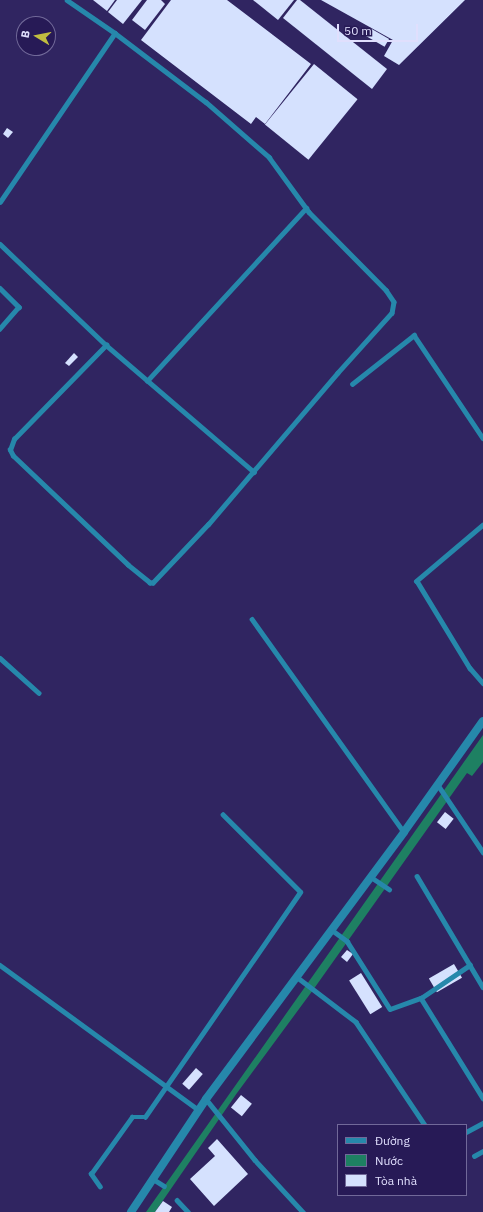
<!DOCTYPE html>
<html>
<head>
<meta charset="utf-8">
<style>
	body { margin:0 }
	#map { position:relative; width:483px; height:1212px; overflow:hidden; background:#302561; font-family:"IBM Plex Sans",sans-serif }
	div>[style] { position:absolute }
	[style*='--x'] { left:calc(var(--x)*1px); top:calc(var(--y)*1px); width:calc(var(--w)*1px); rotate:calc(var(--a)*1deg) }
	.water>* { inset:0; background:#1e8062 }
	.building>* { inset:0; background:#d5e1fe; transform-origin:0 0 }
	.lane>* { height:4.5px; margin:-2.25px; padding:0 2.25px; transform-origin:2.25px; border-radius:2.25px; background:#2688ab }
	.street>* { height:8px; margin:-4px; padding:0 4px; transform-origin:4px; border-radius:4px; background:#2688ab }
	span { translate:-50% -50%; white-space:nowrap; text-align:center; line-height:1.15; -webkit-text-stroke:4px #271a56; paint-order:stroke }
	.legend { position:absolute; left:337px; top:1124px; width:130px; height:72px; box-sizing:border-box; background:#271a56; border:1px solid #716999; margin:0; padding:5px 7px; list-style:none; font-size:12px; color:#e0dffd }
	.legend li { display:flex; align-items:center; gap:8px; height:20px }
	.legend b { width:20px; border:1px solid #716999 }
	.north { position:absolute; left:16px; top:16px; width:40px; height:40px; box-sizing:border-box; background:#271a56; border:1px solid #716999; border-radius:50%; rotate:280deg; font-size:11px; font-weight:700; line-height:16px; text-align:center; color:#e0dffd }
	.north::after { content:''; display:block; margin:auto; width:14px; height:18px; background:#c1bd40; clip-path:polygon(50% 0,100% 100%,50% 72%,0 100%) }
	.scale { position:absolute; left:337px; top:24px; width:81px; height:18px; box-sizing:border-box; border:2px solid #e0dffd; border-top:0; padding-left:5px; font-size:12px; line-height:14px; white-space:nowrap; color:#e0dffd; -webkit-text-stroke:3px #271a56; paint-order:stroke }
</style>
</head>
<body>
<div id="map">
	<div class="water">
		<i style="clip-path:polygon(483px 735px,483px 762px,472px 776px,467px 773px,313px 990px,237px 1093px,155px 1212px,146px 1212px)"></i>
	</div>
	<div class="building">
		<i style="clip-path:polygon(93px 0,115px 0,107px 11px)"></i>
		<i style="clip-path:polygon(117px 0,142px 0,123px 24px,108px 12px)"></i>
		<i style="clip-path:polygon(147px 0,161px 0,165px 4px,145px 30px,132px 20px)"></i>
		<i style="clip-path:polygon(171px 0,227px 0,311px 64px,265px 124px,256px 117px,251px 124px,141px 40px)"></i>
		<i style="clip-path:polygon(253px 0,294px 0,278px 20px)"></i>
		<i style="clip-path:polygon(297px 0,300px 0,387px 69px,372px 89px,283px 18px)"></i>
		<i style="clip-path:polygon(321px 0,465px 0,399px 65px,384px 56px,393px 40px)"></i>
		<i style="left:370px;top:28px;width:22px;height:9px;rotate:30deg"></i>
		<i style="left:314px;top:64px;width:56px;height:78px;rotate:39deg"></i>
		<i style="clip-path:polygon(7px 128px,13px 132px,8px 138px,3px 134px)"></i>
		<i style="clip-path:polygon(74px 353px,78px 357px,69px 366px,65px 363px)"></i>
		<i style="left:445px;top:812px;width:11px;height:13px;rotate:38deg"></i>
		<i style="clip-path:polygon(347px 950px,353px 954px,347px 962px,341px 957px)"></i>
		<i style="left:454px;top:964px;width:16px;height:29px;rotate:60deg"></i>
		<i style="left:361px;top:973px;width:40px;height:14px;rotate:58deg"></i>
		<i style="left:196px;top:1068px;width:9px;height:21px;rotate:41deg"></i>
		<i style="left:241px;top:1095px;width:14px;height:16px;rotate:39deg"></i>
		<i style="clip-path:polygon(217px 1139px,248px 1174px,214px 1206px,190px 1179px,215px 1156px,208px 1148px)"></i>
		<i style="clip-path:polygon(163px 1201px,172px 1207px,169px 1212px,155px 1212px)"></i>
	</div>
	<div class="lane">
		<i style="--x:67;--y:0;--w:58;--a:34.5"></i>
		<i style="--x:115;--y:33;--w:114;--a:37.2"></i>
		<i style="--x:206;--y:102;--w:84;--a:41.1"></i>
		<i style="--x:269;--y:157;--w:68;--a:54"></i>
		<i style="--x:309;--y:212;--w:110;--a:45.4"></i>
		<i style="--x:386;--y:290;--w:14;--a:56"></i>
		<i style="--x:394;--y:302;--w:11;--a:100"></i>
		<i style="--x:392;--y:313;--w:81;--a:132"></i>
		<i style="--x:338;--y:373;--w:199;--a:130.5"></i>
		<i style="--x:209;--y:524;--w:81;--a:133.5"></i>
		<i style="--x:153;--y:583;--w:3;--a:180"></i>
		<i style="--x:150;--y:583;--w:28;--a:-141"></i>
		<i style="--x:128;--y:565;--w:158;--a:-136.5"></i>
		<i style="--x:13;--y:456;--w:7;--a:-117"></i>
		<i style="--x:10;--y:450;--w:12;--a:-70"></i>
		<i style="--x:14;--y:439;--w:132;--a:-45.6"></i>
		<i style="--x:0;--y:202;--w:204;--a:-55.8"></i>
		<i style="--x:0;--y:244;--w:146;--a:43.6"></i>
		<i style="--x:106;--y:345;--w:195;--a:40.6"></i>
		<i style="--x:0;--y:288;--w:27;--a:45"></i>
		<i style="--x:19;--y:307;--w:29;--a:131"></i>
		<i style="--x:147;--y:381;--w:235;--a:-47.4"></i>
		<i style="--x:352;--y:384;--w:79;--a:-38.3"></i>
		<i style="--x:414;--y:335;--w:124;--a:56.2"></i>
		<i style="--x:483;--y:525;--w:87;--a:139.7"></i>
		<i style="--x:417;--y:581;--w:102;--a:58.7"></i>
		<i style="--x:470;--y:668;--w:20;--a:49"></i>
		<i style="--x:252;--y:619;--w:262;--a:54.5"></i>
		<i style="--x:0;--y:658;--w:52;--a:41.9"></i>
		<i style="--x:438;--y:785;--w:81;--a:56.1"></i>
		<i style="--x:417;--y:876;--w:129;--a:59.3"></i>
		<i style="--x:371;--y:877;--w:22;--a:34"></i>
		<i style="--x:332;--y:930;--w:19;--a:36"></i>
		<i style="--x:347;--y:941;--w:80;--a:57.7"></i>
		<i style="--x:390;--y:1009;--w:33;--a:-20"></i>
		<i style="--x:421;--y:998;--w:118;--a:58.2"></i>
		<i style="--x:0;--y:965;--w:246;--a:36.1"></i>
		<i style="--x:297;--y:977;--w:74;--a:37.3"></i>
		<i style="--x:356;--y:1022;--w:124;--a:56.2"></i>
		<i style="--x:421;--y:998;--w:59;--a:-34"></i>
		<i style="--x:206;--y:1099;--w:78;--a:51.2"></i>
		<i style="--x:255;--y:1160;--w:71;--a:47.3"></i>
		<i style="--x:466;--y:1132;--w:19;--a:-28"></i>
		<i style="--x:474;--y:1156;--w:10;--a:-29"></i>
		<i style="--x:153;--y:1179;--w:13;--a:32"></i>
		<i style="--x:100;--y:1187;--w:16;--a:-125"></i>
		<i style="--x:91;--y:1174;--w:70;--a:-54.3"></i>
		<i style="--x:132;--y:1117;--w:13;--a:0"></i>
		<i style="--x:145;--y:1117;--w:273;--a:-55.4"></i>
		<i style="--x:300;--y:892;--w:109;--a:-135"></i>
		<i style="--x:177;--y:1200;--w:16;--a:47"></i>
	</div>
	<div class="street">
		<i style="--x:131;--y:1212;--w:136;--a:-56.4"></i>
		<i style="--x:206;--y:1099;--w:332;--a:-53.4"></i>
		<i style="--x:404;--y:832;--w:136;--a:-54.6"></i>
	</div>
	<ul class="legend">
	<li><b style="height:5px;background:#2688ab"></b>Đường</li>
	<li><b style="height:11px;background:#1e8062"></b>Nước</li>
	<li><b style="height:11px;background:#d5e1fe"></b>Tòa nhà</li>
	</ul>
	<div class="north">B</div>
	<div class="scale">50 m</div>
</div>
</body>
</html>
